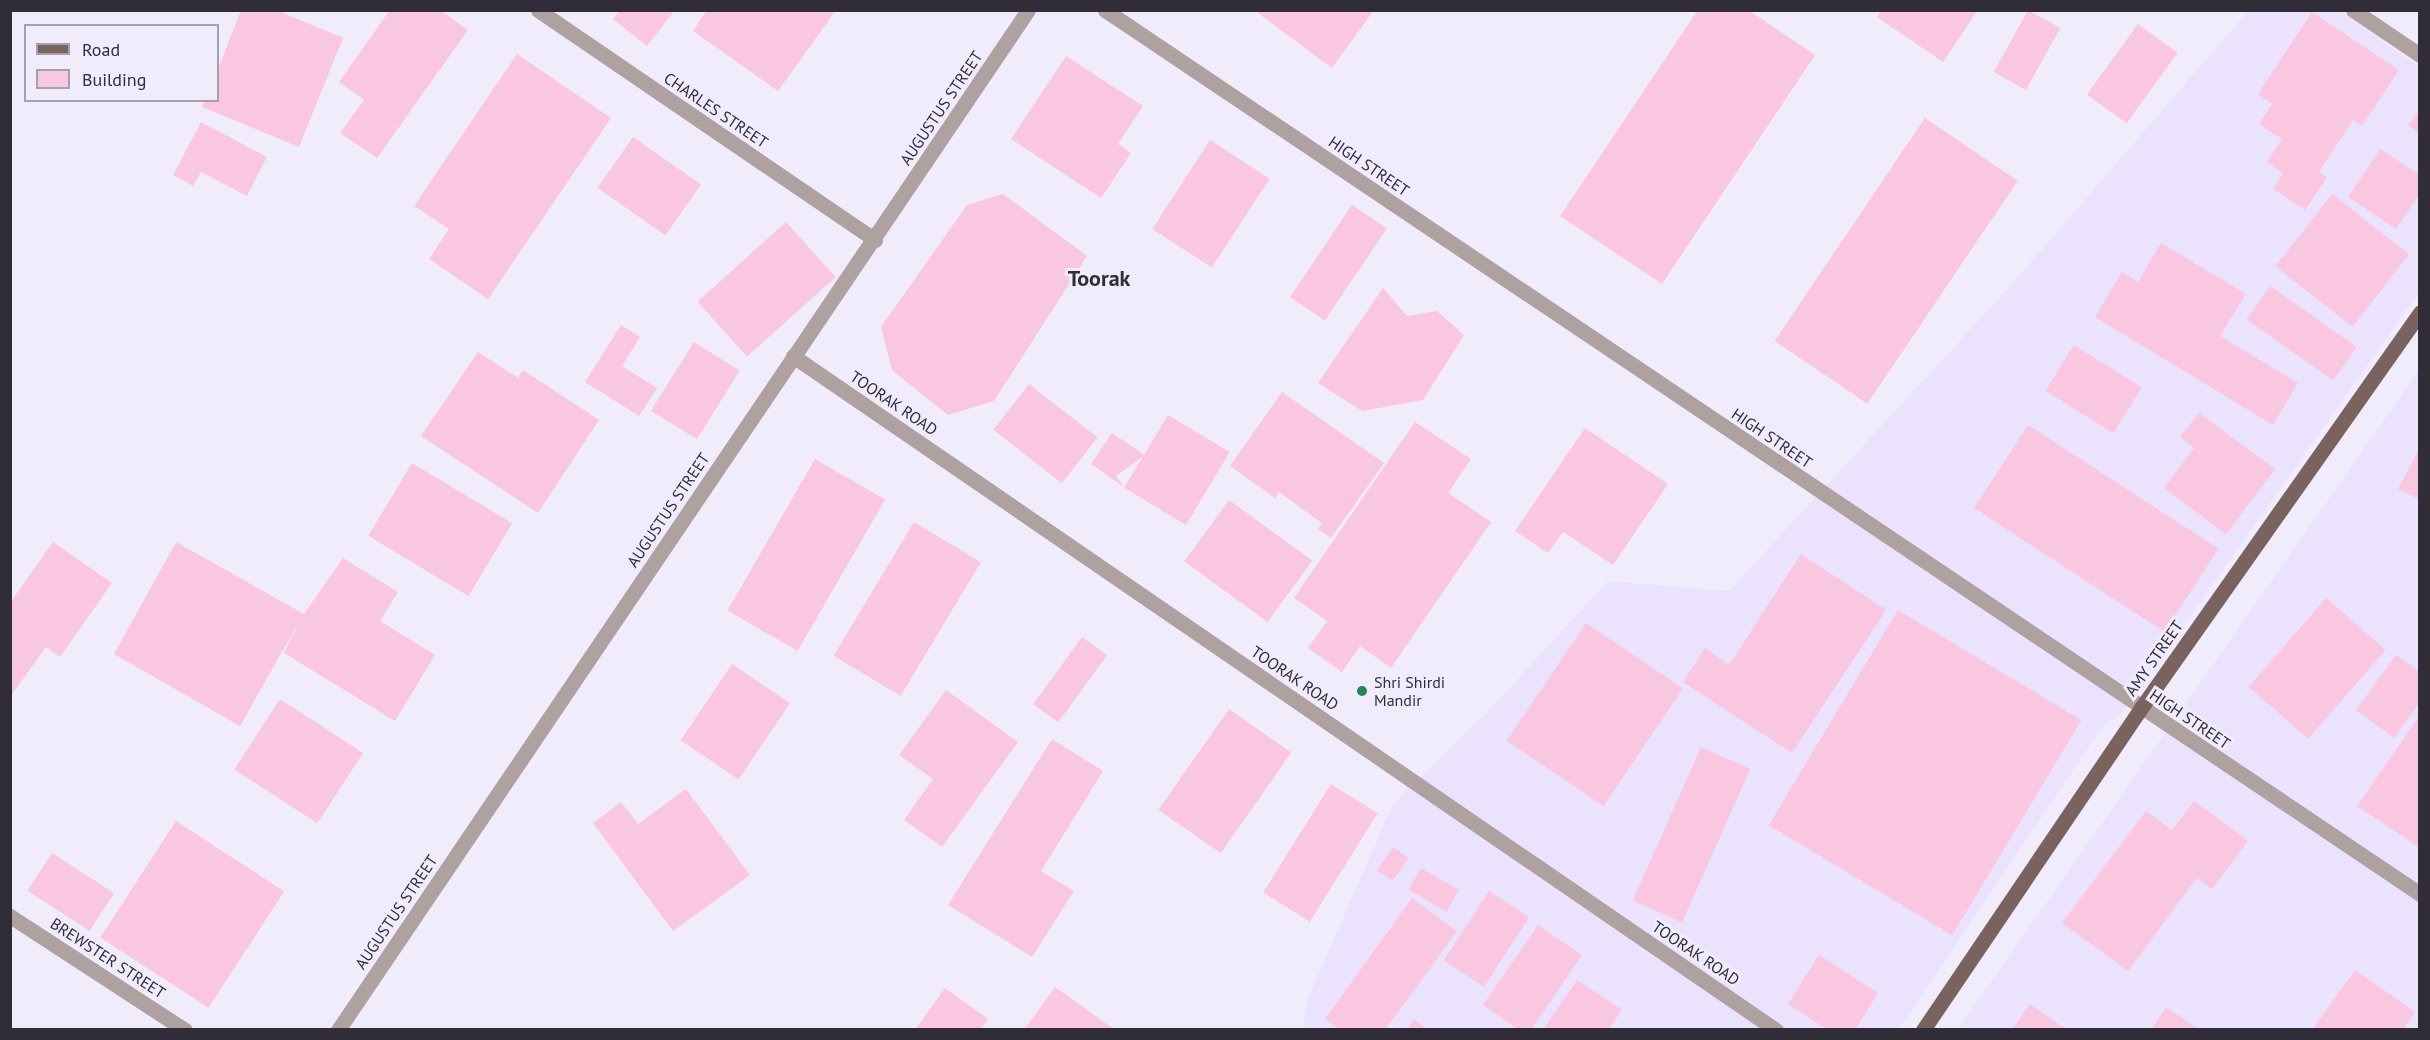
<!DOCTYPE html>
<html>
<head>
<meta charset="utf-8">
<style>
	body { margin:0 }
	#map { position:relative; width:2430px; height:1040px; overflow:hidden; background:#f1ecfc; font-family:"PT Sans",sans-serif }
	div>[style] { position:absolute }
	[style*='--x'] { left:calc(var(--x)*1px); top:calc(var(--y)*1px); width:calc(var(--w)*1px); rotate:calc(var(--a)*1deg) }
	.built>* { inset:0; background:#ebe3fe }
	.building>* { inset:0; background:#f9c7e0; transform-origin:0 0 }
	.minor>* { height:15px; margin:-7.5px; padding:0 7.5px; transform-origin:7.5px; border-radius:7.5px; background:#afa19f }
	.major>* { height:15px; margin:-7.5px; padding:0 7.5px; transform-origin:7.5px; border-radius:7.5px; background:#7a625e }
	.dots>* { width:16px; height:16px; translate:-50% -50%; box-sizing:border-box; border:3px solid #f1ecfc; border-radius:50% }
	span { translate:-50% -50%; white-space:nowrap; text-align:center; line-height:1.15; -webkit-text-stroke:6px #f1ecfc; paint-order:stroke }
	.street-label { font-size:16px; color:#312d38 }
	.poi-label { font-size:16px; color:#312d38 }
	.left { translate:0 -50%; text-align:left }
	.district-label { font-size:22px; color:#312d38; font-weight:700 }
	.frame { position:absolute; inset:0; border:12px solid #312d38; pointer-events:none }
	.legend { position:absolute; left:24px; top:24px; width:195px; height:78px; box-sizing:border-box; background:#f1ecfc; border:2px solid #a4a0ae; margin:0; padding:8px 10px; list-style:none; font-size:18px; color:#312d38 }
	.legend li { display:flex; align-items:center; gap:12px; height:30px }
	.legend b { width:30px; border:2px solid #a4a0ae }
</style>
</head>
<body>
<div id="map">
	<div class="built">
		<i style="clip-path:polygon(2248px 11px,2339px 11px,2419px 67px,2419px 292px,2121px 714px,2103px 726px,1899px 1029px,1303px 1030px,1307px 1000px,1393px 804px,1490px 709px,1608px 581px,1729px 591px,2012px 284px)"></i>
		<i style="clip-path:polygon(2419px 370px,2419px 1029px,1958px 1029px)"></i>
	</div>
	<div class="building">
		<i style="clip-path:polygon(241px 10px,276px 10px,343px 38px,299px 147px,202px 107px,205px 100px,218px 100px,218px 69px)"></i>
		<i style="clip-path:polygon(390px 10px,440px 10px,468px 30px,377px 158px,340px 133px,364px 100px,339px 82px)"></i>
		<i style="clip-path:polygon(620px 10px,675px 10px,647px 46px,613px 19px)"></i>
		<i style="clip-path:polygon(707px 10px,836px 10px,778px 91px,693px 31px)"></i>
		<i style="clip-path:polygon(1254px 10px,1374px 10px,1332px 68px)"></i>
		<i style="clip-path:polygon(1698px 10px,1748px 10px,1815px 55px,1662px 284px,1560px 216px)"></i>
		<i style="clip-path:polygon(1881px 10px,1978px 10px,1943px 62px,1877px 17px)"></i>
		<i style="left:2028px;top:10px;width:37px;height:71px;rotate:29deg"></i>
		<i style="clip-path:polygon(2312px 12px,2399px 70px,2362px 126px,2353px 120px,2319px 172px,2327px 177px,2305px 210px,2273px 189px,2283px 173px,2267px 162px,2282px 139px,2259px 124px,2272px 104px,2258px 94px)"></i>
		<i style="left:2138px;top:24px;width:49px;height:87px;rotate:36deg"></i>
		<i style="clip-path:polygon(517px 54px,611px 118px,488px 299px,429px 259px,449px 229px,414px 206px)"></i>
		<i style="clip-path:polygon(1066px 56px,1143px 106px,1118px 144px,1131px 153px,1101px 198px,1011px 139px)"></i>
		<i style="clip-path:polygon(2420px 110px,2420px 135px,2408px 125px)"></i>
		<i style="left:1925px;top:118px;width:112px;height:269px;rotate:34deg"></i>
		<i style="clip-path:polygon(201px 122px,267px 157px,247px 196px,201px 172px,193px 186px,173px 175px)"></i>
		<i style="left:633px;top:137px;width:83px;height:62px;rotate:35deg"></i>
		<i style="left:1210px;top:140px;width:71px;height:106px;rotate:33deg"></i>
		<i style="clip-path:polygon(2380px 149px,2420px 175px,2420px 193px,2396px 229px,2348px 197px)"></i>
		<i style="clip-path:polygon(1003px 194px,1087px 256px,994px 401px,948px 415px,892px 370px,881px 327px,967px 205px)"></i>
		<i style="left:2332px;top:194px;width:98px;height:92px;rotate:38deg"></i>
		<i style="left:1352px;top:205px;width:42px;height:111px;rotate:34deg"></i>
		<i style="left:786px;top:222px;width:74px;height:119px;rotate:48deg"></i>
		<i style="clip-path:polygon(2161px 243px,2246px 294px,2220px 336px,2298px 383px,2273px 425px,2095px 317px,2122px 272px,2138px 282px)"></i>
		<i style="left:2270px;top:286px;width:106px;height:41px;rotate:35deg"></i>
		<i style="clip-path:polygon(1383px 288px,1407px 316px,1437px 311px,1464px 335px,1423px 400px,1362px 411px,1318px 383px)"></i>
		<i style="clip-path:polygon(621px 325px,640px 337px,622px 366px,657px 388px,639px 416px,585px 382px)"></i>
		<i style="left:694px;top:342px;width:54px;height:81px;rotate:32deg"></i>
		<i style="left:2074px;top:345px;width:80px;height:54px;rotate:32deg"></i>
		<i style="clip-path:polygon(478px 352px,518px 378px,523px 370px,599px 420px,538px 513px,421px 436px)"></i>
		<i style="left:1029px;top:384px;width:87px;height:58px;rotate:38deg"></i>
		<i style="clip-path:polygon(1282px 392px,1384px 463px,1331px 538px,1318px 529px,1322px 523px,1279px 492px,1275px 498px,1230px 466px)"></i>
		<i style="clip-path:polygon(2199px 413px,2275px 469px,2226px 534px,2164px 488px,2194px 448px,2180px 437px)"></i>
		<i style="left:1168px;top:415px;width:72px;height:85px;rotate:31deg"></i>
		<i style="clip-path:polygon(1415px 422px,1471px 459px,1448px 493px,1491px 522px,1391px 668px,1360px 646px,1342px 672px,1308px 648px,1327px 621px,1294px 598px)"></i>
		<i style="left:2028px;top:425px;width:227px;height:99px;rotate:33deg"></i>
		<i style="clip-path:polygon(1585px 428px,1668px 484px,1613px 565px,1563px 532px,1548px 553px,1515px 531px)"></i>
		<i style="clip-path:polygon(1112px 433px,1145px 455px,1116px 476px,1124px 487px,1091px 464px)"></i>
		<i style="clip-path:polygon(2420px 447px,2420px 500px,2398px 489px)"></i>
		<i style="left:815px;top:459px;width:81px;height:175px;rotate:30deg"></i>
		<i style="left:412px;top:463px;width:117px;height:85px;rotate:31deg"></i>
		<i style="left:1229px;top:500px;width:103px;height:76px;rotate:36deg"></i>
		<i style="left:914px;top:522px;width:78px;height:156px;rotate:31deg"></i>
		<i style="clip-path:polygon(53px 542px,112px 583px,60px 657px,46px 647px,10px 697px,10px 603px)"></i>
		<i style="clip-path:polygon(176px 542px,304px 614px,343px 558px,398px 592px,380px 621px,435px 655px,395px 721px,284px 653px,299px 622px,240px 726px,114px 654px)"></i>
		<i style="clip-path:polygon(1801px 554px,1886px 610px,1792px 753px,1683px 682px,1705px 648px,1729px 665px)"></i>
		<i style="left:2326px;top:598px;width:79px;height:118px;rotate:41deg"></i>
		<i style="left:1898px;top:610px;width:214px;height:251px;rotate:31deg"></i>
		<i style="left:1586px;top:623px;width:117px;height:142px;rotate:34deg"></i>
		<i style="left:1082px;top:637px;width:31px;height:83px;rotate:36deg"></i>
		<i style="clip-path:polygon(2396px 655px,2420px 672px,2420px 702px,2394px 738px,2356px 710px)"></i>
		<i style="left:732px;top:664px;width:70px;height:92px;rotate:34deg"></i>
		<i style="clip-path:polygon(946px 690px,1018px 742px,942px 847px,904px 820px,933px 779px,899px 755px)"></i>
		<i style="left:280px;top:699px;width:99px;height:84px;rotate:33deg"></i>
		<i style="left:1229px;top:709px;width:76px;height:123px;rotate:35deg"></i>
		<i style="clip-path:polygon(2420px 715px,2420px 848px,2357px 806px)"></i>
		<i style="clip-path:polygon(1052px 739px,1103px 771px,1041px 871px,1074px 891px,1032px 957px,948px 905px)"></i>
		<i style="left:1701px;top:747px;width:54px;height:168px;rotate:24deg"></i>
		<i style="left:1331px;top:784px;width:55px;height:128px;rotate:32deg"></i>
		<i style="clip-path:polygon(686px 789px,750px 875px,673px 931px,593px 823px,621px 802px,638px 824px)"></i>
		<i style="clip-path:polygon(2194px 801px,2248px 841px,2212px 889px,2197px 878px,2128px 971px,2062px 923px,2146px 811px,2172px 830px)"></i>
		<i style="left:176px;top:821px;width:129px;height:139px;rotate:33deg"></i>
		<i style="left:1393px;top:847px;width:19px;height:28px;rotate:35deg"></i>
		<i style="left:52px;top:853px;width:74px;height:45px;rotate:33deg"></i>
		<i style="left:1421px;top:868px;width:44px;height:25px;rotate:30deg"></i>
		<i style="left:1489px;top:891px;width:48px;height:83px;rotate:33deg"></i>
		<i style="clip-path:polygon(1412px 898px,1457px 931px,1385px 1030px,1340px 1030px,1325px 1019px)"></i>
		<i style="clip-path:polygon(1538px 925px,1582px 955px,1531px 1030px,1519px 1030px,1483px 1005px)"></i>
		<i style="clip-path:polygon(1819px 955px,1878px 993px,1855px 1030px,1828px 1030px,1788px 1004px)"></i>
		<i style="clip-path:polygon(2355px 970px,2415px 1012px,2403px 1030px,2312px 1030px)"></i>
		<i style="clip-path:polygon(1577px 980px,1622px 1010px,1608px 1030px,1543px 1030px)"></i>
		<i style="clip-path:polygon(1055px 987px,1115px 1030px,1024px 1030px)"></i>
		<i style="clip-path:polygon(945px 988px,988px 1019px,980px 1030px,915px 1030px)"></i>
		<i style="clip-path:polygon(2030px 1004px,2067px 1030px,2012px 1030px)"></i>
		<i style="clip-path:polygon(2166px 1007px,2199px 1030px,2151px 1030px)"></i>
		<i style="clip-path:polygon(1414px 1019px,1429px 1030px,1407px 1030px)"></i>
	</div>
	<div class="minor">
		<i style="--x:538;--y:10;--w:408;--a:34.3"></i>
		<i style="--x:1105;--y:10;--w:1585;--a:33.91"></i>
		<i style="--x:2353;--y:10;--w:81;--a:33.9"></i>
		<i style="--x:793;--y:356;--w:1192;--a:34.44"></i>
		<i style="--x:10;--y:916;--w:209;--a:33.1"></i>
		<i style="--x:338;--y:1030;--w:1231;--a:-55.92"></i>
	</div>
	<div class="major">
		<i style="--x:1923;--y:1030;--w:389;--a:-55.9"></i>
		<i style="--x:2141;--y:708;--w:484;--a:-54.8"></i>
	</div>
	<div class="dots">
		<i style="left:1362px;top:691px;background:#23845d"></i>
	</div>
	<div class="street-label">
		<span style="left:941px;top:108px;rotate:-56deg">AUGUSTUS STREET</span>
		<span style="left:716px;top:110px;rotate:34deg">CHARLES STREET</span>
		<span style="left:1369px;top:166px;rotate:34deg">HIGH STREET</span>
		<span style="left:894px;top:403px;rotate:34deg">TOORAK ROAD</span>
		<span style="left:1772px;top:438px;rotate:34deg">HIGH STREET</span>
		<span style="left:668px;top:510px;rotate:-56deg">AUGUSTUS STREET</span>
		<span style="left:2154px;top:658px;rotate:-55deg">AMY STREET</span>
		<span style="left:1295px;top:678px;rotate:34deg">TOORAK ROAD</span>
		<span style="left:2190px;top:719px;rotate:34deg">HIGH STREET</span>
		<span style="left:396px;top:912px;rotate:-56deg">AUGUSTUS STREET</span>
		<span style="left:1696px;top:953px;rotate:34deg">TOORAK ROAD</span>
		<span style="left:108px;top:958px;rotate:33deg">BREWSTER STREET</span>
	</div>
	<div class="poi-label">
		<span class="left" style="left:1374px;top:691px">Shri Shirdi<br>Mandir</span>
	</div>
	<div class="district-label">
		<span style="left:1099px;top:279px">Toorak</span>
	</div>
	<div class="frame"></div>
	<ul class="legend">
	<li><b style="height:8px;background:#7a625e"></b>Road</li>
	<li><b style="height:16px;background:#f9c7e0"></b>Building</li>
	</ul>
</div>
</body>
</html>
